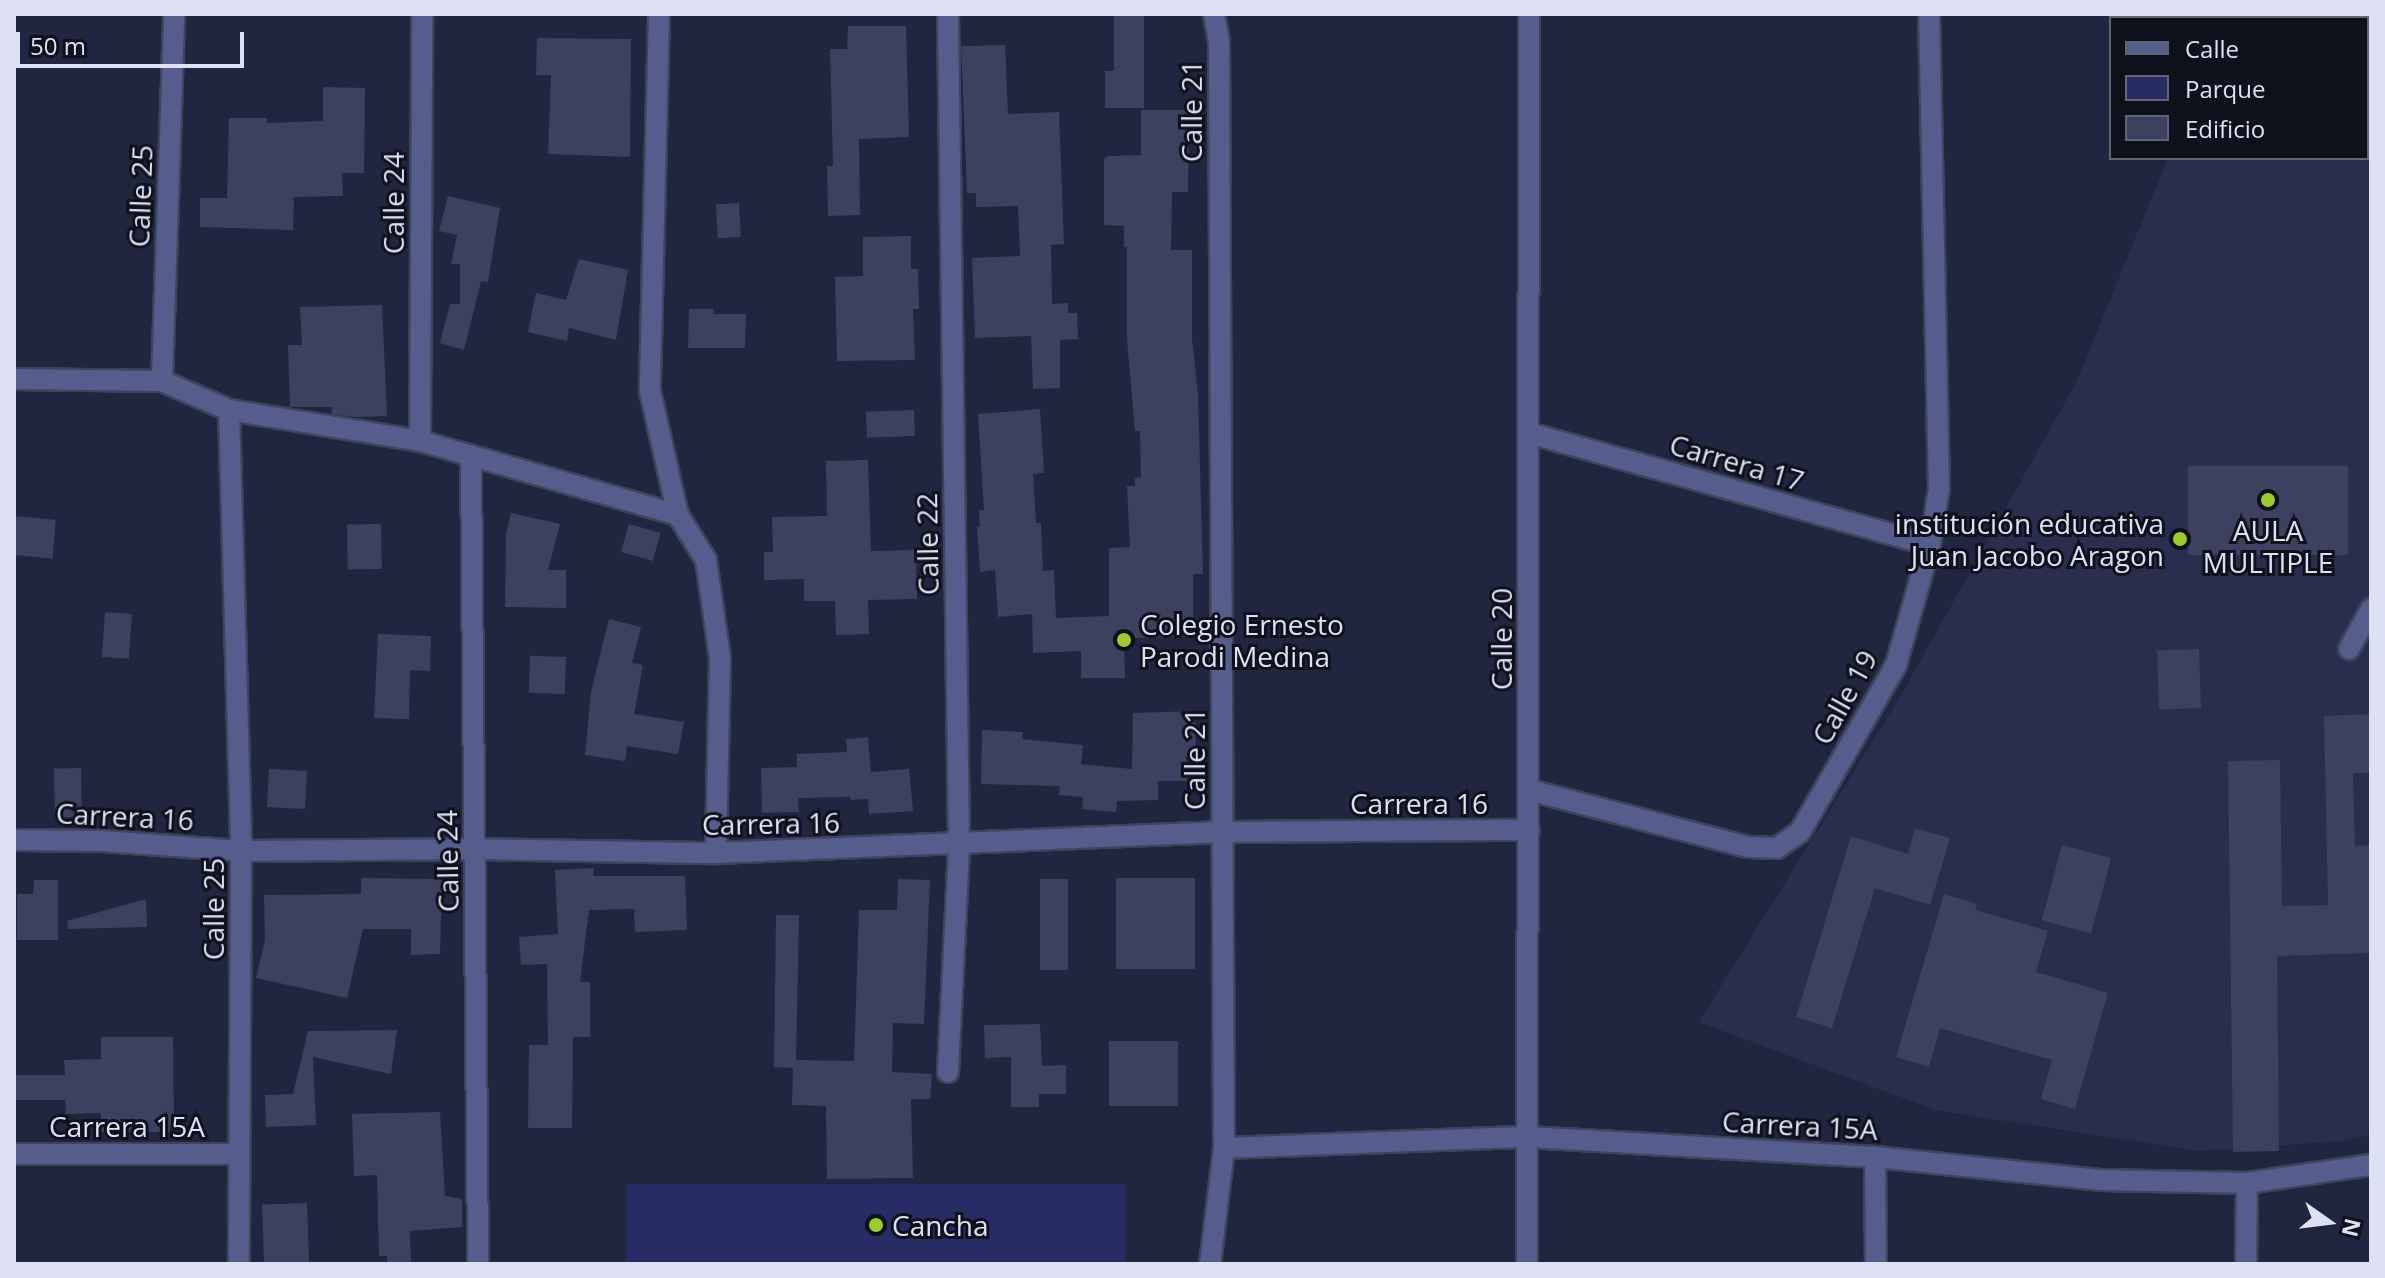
<!DOCTYPE html>
<html>
<head>
<meta charset="utf-8">
<style>
	body { margin:0 }
	#map { position:relative; width:2385px; height:1278px; overflow:hidden; background:#212640; font-family:"Open Sans",sans-serif }
	div>[style] { position:absolute }
	[style*='--x'] { left:calc(var(--x)*1px); top:calc(var(--y)*1px); width:calc(var(--w)*1px); rotate:calc(var(--a)*1deg) }
	.built>* { inset:0; background:#292e4f }
	.green>* { inset:0; background:#272c65; transform-origin:0 0 }
	.building>* { inset:0; background:#3b415e; transform-origin:0 0 }
	.roads { filter:drop-shadow(2px 0 #3f445d) drop-shadow(-2px 0 #3f445d) drop-shadow(0 2px #3f445d) drop-shadow(0 -2px #3f445d) }
	.minor>* { height:20px; margin:-10px; padding:0 10px; transform-origin:10px; border-radius:10px; background:#545d8b }
	.dots>* { width:22px; height:22px; translate:-50% -50%; box-sizing:border-box; border:4px solid #0e101c; border-radius:50% }
	span { translate:-50% -50%; white-space:nowrap; text-align:center; line-height:1.15; -webkit-text-stroke:6px #0e101c; paint-order:stroke }
	.street-label { font-size:28px; color:#dde1f3 }
	.poi-label { font-size:28px; color:#dde1f3 }
	.right { translate:-100% -50%; text-align:right }
	.left { translate:0 -50%; text-align:left }
	.frame { position:absolute; inset:0; border:16px solid #dde1f3; pointer-events:none }
	.legend { position:absolute; left:2109px; top:16px; width:260px; height:144px; box-sizing:border-box; background:#0e101c; border:2px solid #616472; margin:0; padding:10px 14px; list-style:none; font-size:24px; color:#dde1f3 }
	.legend li { display:flex; align-items:center; gap:16px; height:40px }
	.legend b { width:40px; border:2px solid #616472 }
	.north { position:absolute; left:2289px; top:1182px; width:80px; height:80px; -webkit-text-stroke:6px #0e101c; paint-order:stroke; rotate:104deg; font-size:22px; font-weight:700; line-height:32px; text-align:center; color:#dde1f3 }
	.north::after { content:''; display:block; margin:auto; width:28px; height:36px; background:#dde1f3; clip-path:polygon(50% 0,100% 100%,50% 72%,0 100%) }
	.scale { position:absolute; left:16px; top:32px; width:228px; height:36px; box-sizing:border-box; border:4px solid #dde1f3; border-top:0; padding-left:10px; font-size:24px; line-height:28px; white-space:nowrap; color:#dde1f3; -webkit-text-stroke:6px #0e101c; paint-order:stroke }
</style>
</head>
<body>
<div id="map">
	<div class="built">
		<i style="clip-path:polygon(2227px 14px,2371px 14px,2371px 1135px,2340px 1141px,2198px 1151px,1935px 1110px,1699px 1022px,1900px 697px,2077px 381px,2168px 158px,2367px 158px,2367px 18px,2225px 18px)"></i>
	</div>
	<div class="green">
		<i style="left:1125px;top:1184px;width:80px;height:499px;rotate:90deg"></i>
	</div>
	<div class="building">
		<i style="clip-path:polygon(1114px 16px,1144px 16px,1144px 108px,1105px 108px,1105px 71px,1114px 71px)"></i>
		<i style="clip-path:polygon(848px 26px,906px 26px,909px 137px,859px 139px,860px 215px,828px 216px,827px 166px,833px 166px,830px 49px,847px 49px)"></i>
		<i style="clip-path:polygon(537px 38px,631px 39px,630px 157px,548px 154px,551px 75px,536px 75px)"></i>
		<i style="clip-path:polygon(1005px 45px,1008px 114px,1059px 112px,1064px 244px,1051px 245px,1052px 304px,1068px 303px,1068px 313px,1077px 313px,1078px 339px,1060px 340px,1060px 388px,1033px 389px,1031px 336px,975px 338px,972px 258px,1020px 256px,1018px 206px,976px 207px,976px 193px,967px 193px,961px 46px)"></i>
		<i style="clip-path:polygon(323px 87px,365px 88px,364px 173px,342px 173px,343px 196px,294px 197px,293px 230px,200px 227px,200px 198px,227px 198px,229px 118px,267px 118px,267px 123px,323px 121px)"></i>
		<i style="clip-path:polygon(1141px 110px,1189px 110px,1188px 192px,1172px 192px,1171px 250px,1192px 250px,1192px 339px,1198px 395px,1203px 574px,1193px 574px,1193px 637px,1124px 638px,1125px 678px,1081px 678px,1081px 651px,1033px 653px,1032px 614px,998px 617px,995px 570px,980px 572px,977px 527px,980px 527px,979px 510px,984px 510px,978px 414px,1040px 409px,1044px 473px,1033px 474px,1036px 523px,1041px 523px,1043px 571px,1054px 570px,1056px 618px,1109px 616px,1109px 548px,1130px 547px,1127px 486px,1135px 486px,1135px 478px,1141px 477px,1140px 431px,1135px 431px,1127px 339px,1127px 247px,1124px 247px,1124px 226px,1104px 225px,1104px 159px,1109px 156px,1141px 155px)"></i>
		<i style="clip-path:polygon(448px 196px,500px 208px,488px 282px,481px 281px,464px 350px,440px 343px,450px 304px,460px 304px,460px 264px,451px 264px,457px 235px,439px 231px)"></i>
		<i style="left:739px;top:203px;width:34px;height:23px;rotate:87deg"></i>
		<i style="clip-path:polygon(911px 236px,911px 269px,918px 269px,919px 309px,913px 309px,915px 360px,837px 361px,835px 277px,863px 276px,863px 237px)"></i>
		<i style="clip-path:polygon(579px 259px,628px 270px,616px 340px,569px 328px,567px 341px,528px 332px,536px 293px,566px 300px)"></i>
		<i style="clip-path:polygon(382px 305px,387px 416px,355px 417px,332px 414px,332px 407px,290px 407px,288px 345px,302px 345px,300px 307px)"></i>
		<i style="clip-path:polygon(689px 309px,714px 309px,713px 314px,746px 314px,745px 348px,688px 348px)"></i>
		<i style="left:914px;top:410px;width:26px;height:48px;rotate:88deg"></i>
		<i style="clip-path:polygon(868px 460px,871px 551px,916px 550px,917px 599px,868px 600px,869px 634px,836px 635px,835px 601px,804px 601px,804px 579px,764px 580px,764px 552px,773px 552px,772px 517px,827px 516px,826px 461px)"></i>
		<i style="left:2348px;top:466px;width:89px;height:160px;rotate:90deg"></i>
		<i style="clip-path:polygon(511px 513px,560px 524px,548px 570px,566px 570px,566px 608px,505px 607px,506px 534px)"></i>
		<i style="left:14px;top:516px;width:42px;height:39px;rotate:5deg"></i>
		<i style="left:381px;top:524px;width:45px;height:34px;rotate:89deg"></i>
		<i style="left:629px;top:524px;width:33px;height:29px;rotate:16deg"></i>
		<i style="left:105px;top:612px;width:27px;height:45px;rotate:4deg"></i>
		<i style="clip-path:polygon(609px 619px,641px 627px,632px 663px,643px 665px,634px 714px,684px 722px,678px 754px,627px 746px,625px 761px,585px 755px,591px 692px)"></i>
		<i style="clip-path:polygon(378px 634px,431px 636px,430px 671px,410px 670px,409px 719px,374px 718px)"></i>
		<i style="left:2199px;top:649px;width:59px;height:42px;rotate:88deg"></i>
		<i style="left:566px;top:657px;width:37px;height:36px;rotate:92deg"></i>
		<i style="clip-path:polygon(1195px 711px,1196px 757px,1186px 757px,1187px 781px,1158px 781px,1158px 800px,1117px 801px,1116px 812px,1082px 809px,1083px 797px,1059px 795px,1060px 786px,981px 784px,982px 730px,1023px 732px,1022px 739px,1083px 745px,1081px 764px,1132px 769px,1133px 713px)"></i>
		<i style="clip-path:polygon(2371px 714px,2371px 773px,2353px 773px,2355px 846px,2371px 845px,2371px 953px,2277px 956px,2279px 1151px,2233px 1152px,2228px 761px,2280px 760px,2282px 906px,2328px 905px,2324px 716px)"></i>
		<i style="clip-path:polygon(868px 737px,871px 772px,909px 769px,913px 811px,869px 814px,868px 799px,850px 800px,850px 797px,798px 798px,799px 812px,762px 813px,761px 768px,797px 767px,797px 754px,847px 752px,846px 739px)"></i>
		<i style="left:81px;top:768px;width:49px;height:27px;rotate:89deg"></i>
		<i style="left:269px;top:769px;width:38px;height:38px;rotate:3deg"></i>
		<i style="clip-path:polygon(1915px 828px,1950px 838px,1930px 905px,1875px 888px,1832px 1028px,1796px 1017px,1851px 836px,1908px 854px)"></i>
		<i style="left:2062px;top:845px;width:51px;height:78px;rotate:15deg"></i>
		<i style="clip-path:polygon(594px 868px,593px 876px,685px 876px,687px 930px,635px 932px,634px 909px,589px 910px,580px 982px,590px 982px,590px 1037px,573px 1037px,572px 1128px,528px 1128px,529px 1045px,548px 1045px,547px 964px,521px 965px,519px 937px,558px 934px,555px 870px)"></i>
		<i style="clip-path:polygon(361px 878px,442px 879px,440px 954px,411px 955px,411px 929px,363px 929px,347px 998px,256px 978px,265px 940px,264px 895px,361px 894px)"></i>
		<i style="left:1116px;top:878px;width:79px;height:91px"></i>
		<i style="clip-path:polygon(898px 879px,930px 880px,924px 1024px,893px 1023px,892px 1072px,932px 1074px,930px 1099px,911px 1099px,913px 1178px,827px 1179px,826px 1106px,792px 1105px,793px 1068px,774px 1067px,776px 915px,799px 915px,796px 1060px,854px 1061px,859px 910px,897px 910px)"></i>
		<i style="left:1040px;top:879px;width:28px;height:91px"></i>
		<i style="clip-path:polygon(34px 880px,58px 880px,58px 940px,17px 940px,17px 894px,33px 894px)"></i>
		<i style="clip-path:polygon(1944px 894px,1977px 904px,1975px 910px,2048px 931px,2036px 972px,2108px 993px,2075px 1109px,2041px 1099px,2052px 1060px,1940px 1028px,1929px 1067px,1896px 1057px)"></i>
		<i style="clip-path:polygon(146px 899px,147px 927px,68px 929px,67px 921px)"></i>
		<i style="clip-path:polygon(1040px 1024px,1042px 1066px,1066px 1065px,1066px 1094px,1039px 1094px,1039px 1107px,1011px 1107px,1011px 1057px,985px 1058px,984px 1025px)"></i>
		<i style="clip-path:polygon(397px 1030px,391px 1074px,313px 1057px,316px 1125px,266px 1127px,265px 1095px,293px 1094px,308px 1031px)"></i>
		<i style="clip-path:polygon(101px 1037px,173px 1037px,174px 1132px,101px 1132px,101px 1113px,66px 1114px,65px 1100px,14px 1100px,14px 1075px,65px 1075px,64px 1060px,101px 1059px)"></i>
		<i style="left:1109px;top:1041px;width:69px;height:65px"></i>
		<i style="clip-path:polygon(440px 1112px,445px 1196px,462px 1199px,462px 1227px,410px 1231px,411px 1264px,387px 1264px,387px 1256px,379px 1256px,377px 1175px,354px 1176px,352px 1114px)"></i>
		<i style="left:307px;top:1203px;width:61px;height:45px;rotate:88deg"></i>
	</div>
	<div class="roads">
		<div class="minor">
			<i style="--x:659;--y:14;--w:377;--a:91.4"></i>
			<i style="--x:650;--y:391;--w:127;--a:77.3"></i>
			<i style="--x:678;--y:515;--w:53;--a:58.1"></i>
			<i style="--x:706;--y:560;--w:99;--a:81.9"></i>
			<i style="--x:720;--y:658;--w:195;--a:91.2"></i>
			<i style="--x:14;--y:379;--w:148;--a:0.8"></i>
			<i style="--x:162;--y:381;--w:73;--a:23.4"></i>
			<i style="--x:229;--y:410;--w:193;--a:9.2"></i>
			<i style="--x:420;--y:441;--w:268;--a:16"></i>
			<i style="--x:162;--y:381;--w:367;--a:-88.1"></i>
			<i style="--x:229;--y:410;--w:441;--a:88.4"></i>
			<i style="--x:241;--y:851;--w:413;--a:90.3"></i>
			<i style="--x:1529;--y:433;--w:416;--a:15.6"></i>
			<i style="--x:420;--y:441;--w:427;--a:-89.7"></i>
			<i style="--x:471;--y:457;--w:807;--a:89.5"></i>
			<i style="--x:2349;--y:649;--w:46;--a:-61.2"></i>
			<i style="--x:1529;--y:790;--w:226;--a:14.6"></i>
			<i style="--x:1748;--y:847;--w:29;--a:2"></i>
			<i style="--x:1777;--y:848;--w:28;--a:-35"></i>
			<i style="--x:1800;--y:832;--w:193;--a:-60.1"></i>
			<i style="--x:1896;--y:665;--w:125;--a:-74.2"></i>
			<i style="--x:1930;--y:545;--w:57;--a:-80.9"></i>
			<i style="--x:1939;--y:489;--w:475;--a:-91.2"></i>
			<i style="--x:14;--y:840;--w:89;--a:0.6"></i>
			<i style="--x:103;--y:841;--w:138;--a:4.1"></i>
			<i style="--x:241;--y:851;--w:234;--a:-0.5"></i>
			<i style="--x:475;--y:849;--w:241;--a:1"></i>
			<i style="--x:716;--y:853;--w:507;--a:-2.37"></i>
			<i style="--x:1223;--y:832;--w:306;--a:-0.4"></i>
			<i style="--x:948;--y:1072;--w:229;--a:-87.2"></i>
			<i style="--x:959;--y:843;--w:829;--a:-90.76"></i>
			<i style="--x:1224;--y:1148;--w:304;--a:-2.1"></i>
			<i style="--x:1528;--y:1137;--w:348;--a:3.3"></i>
			<i style="--x:1875;--y:1157;--w:226;--a:5.8"></i>
			<i style="--x:2100;--y:1180;--w:147;--a:1.2"></i>
			<i style="--x:2247;--y:1183;--w:125;--a:-8.3"></i>
			<i style="--x:14;--y:1154;--w:225;--a:0"></i>
			<i style="--x:1875;--y:1157;--w:107;--a:89.5"></i>
			<i style="--x:1210;--y:1264;--w:117;--a:-83.1"></i>
			<i style="--x:1224;--y:1148;--w:1106;--a:-90.26"></i>
			<i style="--x:1219;--y:42;--w:28;--a:-100"></i>
			<i style="--x:1527;--y:1264;--w:1250;--a:-89.91"></i>
			<i style="--x:2246;--y:1264;--w:81;--a:-89.3"></i>
		</div>
	</div>
	<div class="dots">
		<i style="left:2268px;top:500px;background:#9dca30"></i>
		<i style="left:2180px;top:539px;background:#9dca30"></i>
		<i style="left:1124px;top:640px;background:#9dca30"></i>
		<i style="left:876px;top:1225px;background:#9dca30"></i>
	</div>
	<div class="street-label">
		<span style="left:1191px;top:111px;rotate:-90deg">Calle 21</span>
		<span style="left:140px;top:196px;rotate:-88deg">Calle 25</span>
		<span style="left:393px;top:203px;rotate:-90deg">Calle 24</span>
		<span style="left:1737px;top:462px;rotate:16deg">Carrera 17</span>
		<span style="left:927px;top:544px;rotate:-91deg">Calle 22</span>
		<span style="left:1501px;top:639px;rotate:-90deg">Calle 20</span>
		<span style="left:1844px;top:697px;rotate:-61deg">Calle 19</span>
		<span style="left:1194px;top:759px;rotate:-90deg">Calle 21</span>
		<span style="left:1419px;top:803px">Carrera 16</span>
		<span style="left:125px;top:816px;rotate:3deg">Carrera 16</span>
		<span style="left:771px;top:823px;rotate:-1deg">Carrera 16</span>
		<span style="left:447px;top:861px;rotate:-91deg">Calle 24</span>
		<span style="left:213px;top:909px;rotate:-90deg">Calle 25</span>
		<span style="left:1800px;top:1125px;rotate:3deg">Carrera 15A</span>
		<span style="left:127px;top:1126px">Carrera 15A</span>
	</div>
	<div class="poi-label">
		<span class="right" style="left:2164px;top:539px">institución educativa<br>Juan Jacobo Aragon</span>
		<span style="left:2268px;top:546px">AULA<br>MULTIPLE</span>
		<span class="left" style="left:1140px;top:640px">Colegio Ernesto<br>Parodi Medina</span>
		<span class="left" style="left:892px;top:1225px">Cancha</span>
	</div>
	<div class="frame"></div>
	<ul class="legend">
	<li><b style="height:10px;background:#545d8b"></b>Calle</li>
	<li><b style="height:22px;background:#272c65"></b>Parque</li>
	<li><b style="height:22px;background:#3b415e"></b>Edificio</li>
	</ul>
	<div class="north">N</div>
	<div class="scale">50 m</div>
</div>
</body>
</html>
